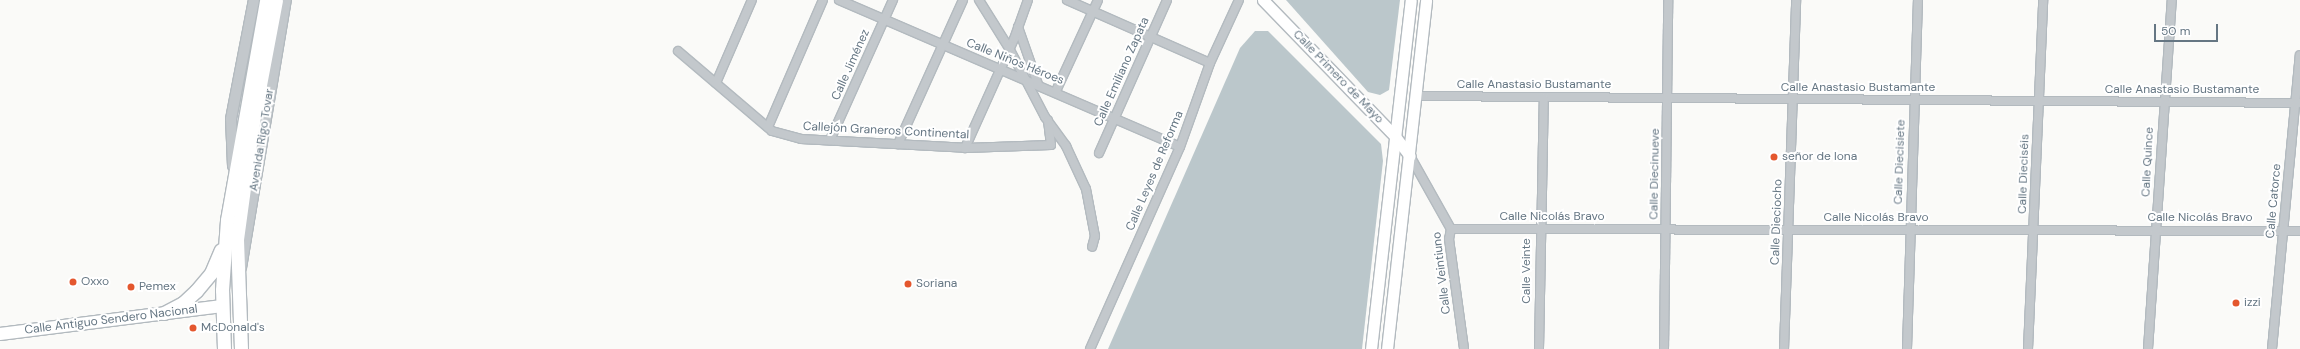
<!DOCTYPE html>
<html>
<head>
<meta charset="utf-8">
<style>
	body { margin:0 }
	#map { position:relative; width:2300px; height:349px; overflow:hidden; background:#fafaf8; font-family:"DM Sans",sans-serif }
	div>[style] { position:absolute }
	[style*='--x'] { left:calc(var(--x)*1px); top:calc(var(--y)*1px); width:calc(var(--w)*1px); rotate:calc(var(--a)*1deg) }
	.water>* { inset:0; background:#bbc7cb }
	.roads { filter:drop-shadow(1px 0 #b3babf) drop-shadow(-1px 0 #b3babf) drop-shadow(0 1px #b3babf) drop-shadow(0 -1px #b3babf) }
	.minor>* { height:8px; margin:-4px; padding:0 4px; transform-origin:4px; border-radius:4px; background:#c3c8cc }
	.tertiary>* { height:10px; margin:-5px; padding:0 5px; transform-origin:5px; border-radius:5px; background:#c3c8cc }
	.secondary>* { height:11px; margin:-5.5px; padding:0 5.5px; transform-origin:5.5px; border-radius:5.5px; background:#fff }
	.primary>* { height:12px; margin:-6px; padding:0 6px; transform-origin:6px; border-radius:6px; background:#fff }
	.trunk>* { height:13px; margin:-6.5px; padding:0 6.5px; transform-origin:6.5px; border-radius:6.5px; background:#fff }
	.dots>* { width:11px; height:11px; translate:-50% -50%; box-sizing:border-box; border:2px solid #fff; border-radius:50% }
	span { translate:-50% -50%; white-space:nowrap; text-align:center; line-height:1.15; -webkit-text-stroke:4px #fff; paint-order:stroke }
	.street-label { font-size:12px; color:#657683 }
	.poi-label { font-size:12px; color:#657683 }
	.left { translate:0 -50%; text-align:left }
	.scale { position:absolute; left:2154px; top:24px; width:64px; height:18px; box-sizing:border-box; border:2px solid #657683; border-top:0; padding-left:5px; font-size:12px; line-height:14px; white-space:nowrap; color:#657683; -webkit-text-stroke:3px #fff; paint-order:stroke }
</style>
</head>
<body>
<div id="map">
	<div class="water">
		<i style="clip-path:polygon(1286px 0,1400px 0,1389px 90px,1380px 95px,1368px 92px)"></i>
		<i style="clip-path:polygon(1255px 31px,1268px 31px,1381px 144px,1383px 161px,1362px 349px,1108px 349px,1240px 48px)"></i>
	</div>
	<div class="roads">
		<div class="minor">
			<i style="--x:839;--y:0;--w:371;--a:23.3"></i>
			<i style="--x:979;--y:0;--w:57;--a:58"></i>
			<i style="--x:1009;--y:48;--w:78;--a:62.4"></i>
			<i style="--x:1045;--y:117;--w:36;--a:54"></i>
			<i style="--x:1066;--y:146;--w:47;--a:65.1"></i>
			<i style="--x:1086;--y:189;--w:48;--a:79.2"></i>
			<i style="--x:1095;--y:236;--w:11;--a:105"></i>
			<i style="--x:1067;--y:0;--w:156;--a:23.8"></i>
			<i style="--x:1018;--y:27;--w:60;--a:70.7"></i>
			<i style="--x:678;--y:51;--w:123;--a:40.4"></i>
			<i style="--x:772;--y:131;--w:30;--a:15"></i>
			<i style="--x:801;--y:139;--w:164;--a:3.1"></i>
			<i style="--x:965;--y:148;--w:86;--a:-2"></i>
			<i style="--x:1051;--y:145;--w:25;--a:-97"></i>
			<i style="--x:716;--y:83;--w:90;--a:-66.6"></i>
			<i style="--x:1056;--y:91;--w:100;--a:-65.2"></i>
			<i style="--x:1416;--y:96;--w:884;--a:0.45"></i>
			<i style="--x:768;--y:127;--w:138;--a:-66.6"></i>
			<i style="--x:830;--y:140;--w:154;--a:-65.8"></i>
			<i style="--x:898;--y:144;--w:158;--a:-65.7"></i>
			<i style="--x:965;--y:148;--w:120;--a:-65.8"></i>
			<i style="--x:1014;--y:39;--w:41;--a:-70.3"></i>
			<i style="--x:1099;--y:153;--w:167;--a:-66"></i>
			<i style="--x:1410;--y:156;--w:84;--a:60.7"></i>
			<i style="--x:1451;--y:229;--w:10;--a:101"></i>
			<i style="--x:1449;--y:239;--w:111;--a:82.2"></i>
			<i style="--x:1451;--y:229;--w:849;--a:0.13"></i>
			<i style="--x:1090;--y:349;--w:221;--a:-66"></i>
			<i style="--x:1180;--y:147;--w:89;--a:-70.3"></i>
			<i style="--x:1210;--y:63;--w:69;--a:-65.3"></i>
			<i style="--x:1539;--y:349;--w:252;--a:-88.9"></i>
			<i style="--x:1664;--y:349;--w:349;--a:-89.3"></i>
			<i style="--x:1784;--y:349;--w:349;--a:-88"></i>
			<i style="--x:1907;--y:349;--w:349;--a:-88.2"></i>
			<i style="--x:2028;--y:349;--w:349;--a:-87.5"></i>
			<i style="--x:2148;--y:349;--w:350;--a:-86.1"></i>
			<i style="--x:2272;--y:349;--w:295;--a:-84.6"></i>
		</div>
		<div class="tertiary">
			<i style="--x:233;--y:166;--w:47;--a:-92.4"></i>
			<i style="--x:231;--y:119;--w:121;--a:-79.1"></i>
			<i style="--x:241;--y:268;--w:272;--a:-80.5"></i>
		</div>
		<div class="secondary">
			<i style="--x:1263;--y:0;--w:188;--a:45.9"></i>
			<i style="--x:1394;--y:135;--w:26;--a:53"></i>
			<i style="--x:1371;--y:349;--w:351;--a:-83.5"></i>
			<i style="--x:1387;--y:349;--w:351;--a:-83.6"></i>
		</div>
		<div class="primary">
			<i style="--x:0;--y:334;--w:224;--a:-7.2"></i>
		</div>
		<div class="trunk">
			<i style="--x:164;--y:313;--w:21;--a:-28"></i>
			<i style="--x:183;--y:303;--w:18;--a:-43"></i>
			<i style="--x:196;--y:291;--w:23;--a:-50"></i>
			<i style="--x:211;--y:273;--w:25;--a:-67"></i>
			<i style="--x:224;--y:349;--w:59;--a:-91.9"></i>
			<i style="--x:222;--y:290;--w:70;--a:-85.9"></i>
			<i style="--x:227;--y:220;--w:223;--a:-79.9"></i>
			<i style="--x:241;--y:349;--w:110;--a:-92.1"></i>
			<i style="--x:237;--y:239;--w:118;--a:-82.2"></i>
			<i style="--x:253;--y:122;--w:124;--a:-79.3"></i>
		</div>
	</div>
	<div class="dots">
		<i style="left:1774px;top:157px;background:#e4572e"></i>
		<i style="left:73px;top:282px;background:#e4572e"></i>
		<i style="left:908px;top:284px;background:#e4572e"></i>
		<i style="left:131px;top:287px;background:#e4572e"></i>
		<i style="left:2236px;top:303px;background:#e4572e"></i>
		<i style="left:193px;top:328px;background:#e4572e"></i>
	</div>
	<div class="street-label">
		<span style="left:1015px;top:62px;rotate:22deg">Calle Niños Héroes</span>
		<span style="left:851px;top:65px;rotate:-66deg">Calle Jiménez</span>
		<span style="left:1122px;top:72px;rotate:-66deg">Calle Emiliano Zapata</span>
		<span style="left:1338px;top:77px;rotate:46deg">Calle Primero de Mayo</span>
		<span style="left:1534px;top:85px">Calle Anastasio Bustamante</span>
		<span style="left:1858px;top:88px">Calle Anastasio Bustamante</span>
		<span style="left:2182px;top:90px">Calle Anastasio Bustamante</span>
		<span style="left:886px;top:131px;rotate:3deg">Callejón Graneros Continental</span>
		<span style="left:262px;top:140px;rotate:-81deg">Avenida Rigo Tovar</span>
		<span style="left:1900px;top:162px;rotate:-88deg">Calle Diecisiete</span>
		<span style="left:2148px;top:162px;rotate:-87deg">Calle Quince</span>
		<span style="left:1155px;top:171px;rotate:-67deg">Calle Leyes de Reforma</span>
		<span style="left:1655px;top:174px;rotate:-89deg">Calle Diecinueve</span>
		<span style="left:2024px;top:174px;rotate:-88deg">Calle Dieciséis</span>
		<span style="left:2274px;top:201px;rotate:-85deg">Calle Catorce</span>
		<span style="left:1552px;top:217px">Calle Nicolás Bravo</span>
		<span style="left:1876px;top:218px">Calle Nicolás Bravo</span>
		<span style="left:2200px;top:218px">Calle Nicolás Bravo</span>
		<span style="left:1777px;top:222px;rotate:-88deg">Calle Dieciocho</span>
		<span style="left:1527px;top:271px;rotate:-90deg">Calle Veinte</span>
		<span style="left:1442px;top:273px;rotate:-97deg">Calle Veintiuno</span>
		<span style="left:111px;top:320px;rotate:-7deg">Calle Antiguo Sendero Nacional</span>
	</div>
	<div class="poi-label">
		<span class="left" style="left:1782px;top:157px">señor de lona</span>
		<span class="left" style="left:81px;top:282px">Oxxo</span>
		<span class="left" style="left:916px;top:284px">Soriana</span>
		<span class="left" style="left:139px;top:287px">Pemex</span>
		<span class="left" style="left:2244px;top:303px">izzi</span>
		<span class="left" style="left:201px;top:328px">McDonald's</span>
	</div>
	<div class="scale">50 m</div>
</div>
</body>
</html>
